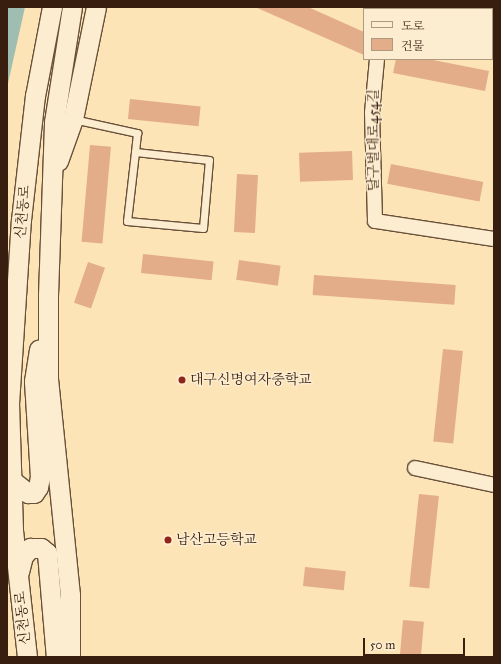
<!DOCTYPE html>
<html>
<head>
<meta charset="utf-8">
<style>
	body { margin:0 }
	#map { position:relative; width:501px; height:664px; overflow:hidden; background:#fce4b7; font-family:"IM FELL Great Primer","Noto Serif KR",serif }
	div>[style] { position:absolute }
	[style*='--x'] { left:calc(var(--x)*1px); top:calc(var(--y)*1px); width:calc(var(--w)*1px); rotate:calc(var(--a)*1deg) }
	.water>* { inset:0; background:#9fbeb1 }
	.building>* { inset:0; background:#e4ad89; transform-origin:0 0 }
	.roads { filter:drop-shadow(1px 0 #685039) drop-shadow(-1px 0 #685039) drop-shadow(0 1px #685039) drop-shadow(0 -1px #685039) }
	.service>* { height:7px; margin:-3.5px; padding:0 3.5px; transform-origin:3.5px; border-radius:3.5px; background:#fdedd0 }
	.minor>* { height:14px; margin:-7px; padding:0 7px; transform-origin:7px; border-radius:7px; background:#fdedd0 }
	.secondary>* { height:19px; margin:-9.5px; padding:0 9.5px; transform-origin:9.5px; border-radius:9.5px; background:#fdedd0 }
	.dots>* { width:11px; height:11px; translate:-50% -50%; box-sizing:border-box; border:2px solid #fdedd0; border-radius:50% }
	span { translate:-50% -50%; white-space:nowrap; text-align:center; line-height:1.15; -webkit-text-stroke:3px #fdedd0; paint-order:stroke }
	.street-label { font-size:14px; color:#371e0f }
	.poi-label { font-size:14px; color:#371e0f }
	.left { translate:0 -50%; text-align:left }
	.frame { position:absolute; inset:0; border:8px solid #371e0f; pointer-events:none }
	.legend { position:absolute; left:363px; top:8px; width:130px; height:52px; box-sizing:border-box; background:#fdedd0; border:1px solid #ae9a83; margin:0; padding:5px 7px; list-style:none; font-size:12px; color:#371e0f }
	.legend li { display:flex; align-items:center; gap:8px; height:20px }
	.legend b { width:20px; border:1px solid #ae9a83 }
	.scale { position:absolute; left:363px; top:638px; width:102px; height:18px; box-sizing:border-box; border:2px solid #371e0f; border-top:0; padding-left:5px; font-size:12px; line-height:14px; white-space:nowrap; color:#371e0f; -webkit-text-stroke:3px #fdedd0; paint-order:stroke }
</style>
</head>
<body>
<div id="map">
	<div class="water">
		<i style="clip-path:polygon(7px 7px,25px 7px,7px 88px)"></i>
	</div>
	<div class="building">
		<i style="clip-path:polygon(255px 7px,308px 7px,364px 32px,364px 55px)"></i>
		<i style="clip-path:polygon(396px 59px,428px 59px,489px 71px,485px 91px,393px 73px)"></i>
		<i style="left:130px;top:99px;width:71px;height:20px;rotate:6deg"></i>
		<i style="left:90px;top:145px;width:21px;height:97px;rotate:5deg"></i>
		<i style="left:352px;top:151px;width:29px;height:53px;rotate:88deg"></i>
		<i style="left:391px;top:164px;width:94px;height:20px;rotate:11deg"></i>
		<i style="left:237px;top:174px;width:21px;height:58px;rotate:3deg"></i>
		<i style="left:143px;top:254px;width:71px;height:19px;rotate:6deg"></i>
		<i style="left:239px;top:260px;width:42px;height:20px;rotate:8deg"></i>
		<i style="left:88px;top:262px;width:18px;height:43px;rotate:19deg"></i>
		<i style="left:314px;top:275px;width:142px;height:20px;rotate:4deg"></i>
		<i style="left:443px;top:349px;width:20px;height:93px;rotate:6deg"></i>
		<i style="left:419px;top:494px;width:20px;height:93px;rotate:6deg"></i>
		<i style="left:305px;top:567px;width:41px;height:19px;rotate:6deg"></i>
		<i style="left:403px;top:620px;width:21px;height:37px;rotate:5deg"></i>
	</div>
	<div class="roads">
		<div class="service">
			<i style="--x:73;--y:119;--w:66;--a:12.3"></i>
			<i style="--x:137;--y:133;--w:19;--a:96"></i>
			<i style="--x:135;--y:152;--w:69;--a:96.6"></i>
			<i style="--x:127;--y:221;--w:76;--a:5.3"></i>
			<i style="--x:203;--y:228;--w:68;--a:-85"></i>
			<i style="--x:209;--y:160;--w:74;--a:-173.8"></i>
		</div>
		<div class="minor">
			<i style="--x:396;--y:9;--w:2;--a:-63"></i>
			<i style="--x:377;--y:59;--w:54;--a:95.3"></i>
			<i style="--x:372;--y:113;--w:108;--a:88.4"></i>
			<i style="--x:375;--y:221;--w:120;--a:8.6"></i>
			<i style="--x:415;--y:468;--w:81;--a:12.1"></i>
		</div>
		<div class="secondary">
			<i style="--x:58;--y:161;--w:45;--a:-70.3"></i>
			<i style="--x:73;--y:119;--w:114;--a:-78.4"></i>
			<i style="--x:10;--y:479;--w:23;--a:38"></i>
			<i style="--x:28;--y:493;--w:6;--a:0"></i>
			<i style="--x:34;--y:493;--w:7;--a:-56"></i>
			<i style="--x:38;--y:487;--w:10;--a:-79"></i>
			<i style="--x:40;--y:477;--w:96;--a:-93.6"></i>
			<i style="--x:34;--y:381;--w:32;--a:-81"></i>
			<i style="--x:19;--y:572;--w:16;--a:-76"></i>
			<i style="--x:23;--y:556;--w:11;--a:-49"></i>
			<i style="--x:30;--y:548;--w:11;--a:0"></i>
			<i style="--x:41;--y:548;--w:8;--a:40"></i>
			<i style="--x:47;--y:553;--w:104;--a:85.1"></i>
			<i style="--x:27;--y:657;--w:128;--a:-96.3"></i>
			<i style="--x:13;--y:530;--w:126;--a:-91.8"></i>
			<i style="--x:9;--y:404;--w:184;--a:-86.3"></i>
			<i style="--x:21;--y:220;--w:125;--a:-83.6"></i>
			<i style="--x:35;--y:96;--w:91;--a:-79.2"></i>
			<i style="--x:70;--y:657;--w:62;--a:-90"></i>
			<i style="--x:70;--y:595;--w:216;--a:-95.8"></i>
			<i style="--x:48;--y:380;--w:85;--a:-90"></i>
			<i style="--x:48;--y:295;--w:173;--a:-88"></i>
			<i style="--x:54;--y:122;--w:116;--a:-81.1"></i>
		</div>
	</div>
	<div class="dots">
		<i style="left:182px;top:380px;background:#8f2418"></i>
		<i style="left:168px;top:540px;background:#8f2418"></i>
	</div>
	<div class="street-label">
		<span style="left:374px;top:140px;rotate:-90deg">달구벌대로454길</span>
		<span style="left:23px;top:212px;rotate:-85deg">신천동로</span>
		<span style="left:23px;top:618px;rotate:-96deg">신천동로</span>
	</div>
	<div class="poi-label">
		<span class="left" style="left:190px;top:380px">대구신명여자중학교</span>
		<span class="left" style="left:176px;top:540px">남산고등학교</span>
	</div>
	<div class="frame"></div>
	<ul class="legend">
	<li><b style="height:5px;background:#fdedd0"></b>도로</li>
	<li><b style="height:11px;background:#e4ad89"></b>건물</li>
	</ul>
	<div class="scale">50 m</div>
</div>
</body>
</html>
